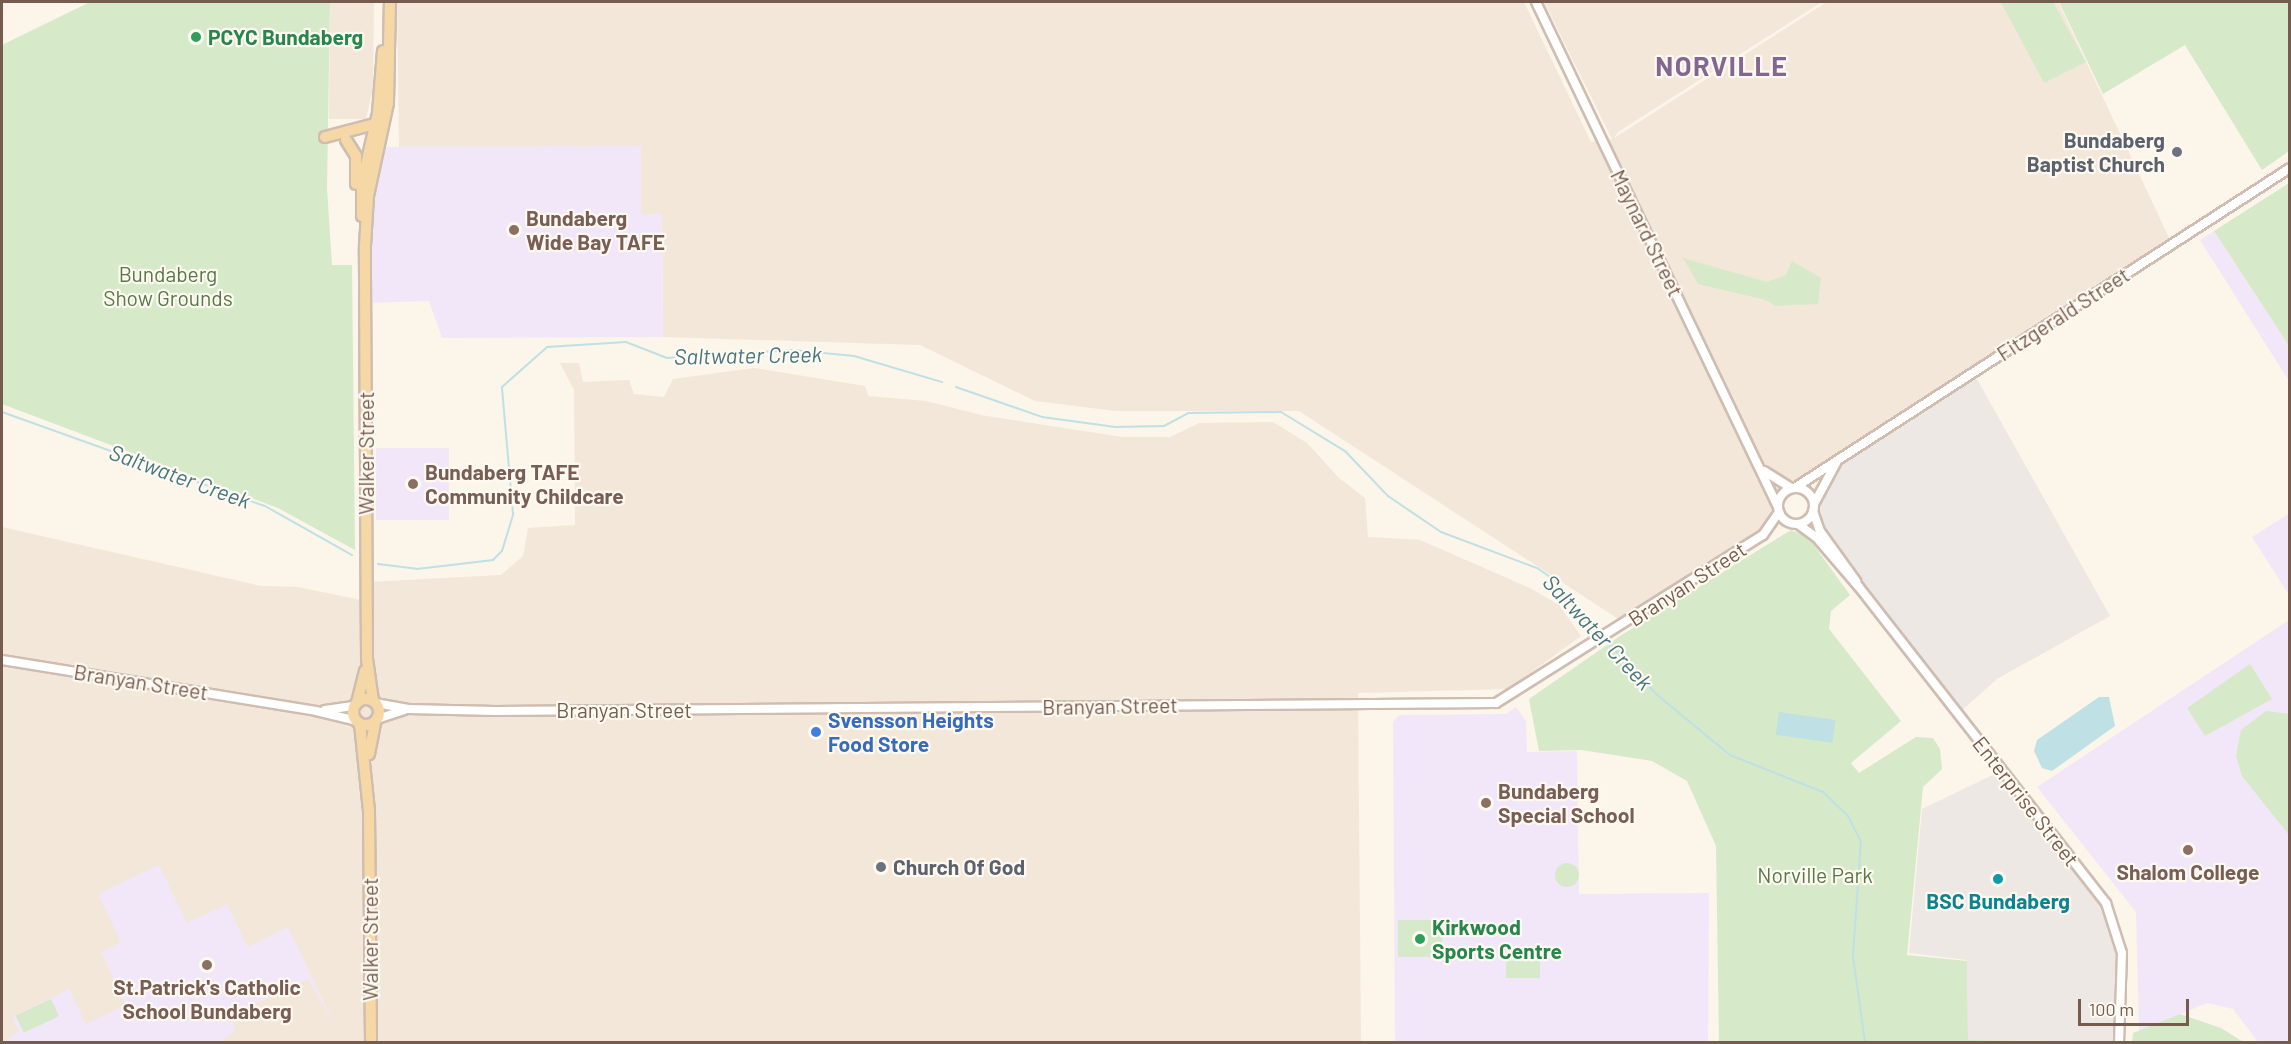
<!DOCTYPE html>
<html>
<head>
<meta charset="utf-8">
<style>
	body { margin:0 }
	#map { position:relative; width:2291px; height:1044px; overflow:hidden; background:#fcf5ea; font-family:Barlow,sans-serif }
	div>[style] { position:absolute }
	[style*='--x'] { left:calc(var(--x)*1px); top:calc(var(--y)*1px); width:calc(var(--w)*1px); rotate:calc(var(--a)*1deg) }
	.residential>* { inset:0; background:#f3e7d9 }
	.industrial>* { inset:0; background:#ede8e3 }
	.education>* { inset:0; background:#f2e7f8; transform-origin:0 0 }
	.green>* { inset:0; background:#d6e9c9; transform-origin:0 0 }
	.round { border-radius:50% }
	.water>* { inset:0; background:#bfe0e5; transform-origin:0 0 }
	.stream>* { height:2px; margin:-1px; padding:0 1px; transform-origin:1px; border-radius:1px; background:#bfe0e5 }
	.roads { filter:drop-shadow(2px 0 #cebdb0) drop-shadow(-2px 0 #cebdb0) drop-shadow(0 2px #cebdb0) drop-shadow(0 -2px #cebdb0) }
	.minor>* { height:8px; margin:-4px; padding:0 4px; transform-origin:4px; border-radius:4px; background:#fff }
	.minor>.ring { margin:-4px; padding:0; box-sizing:content-box; background:none; border:8px solid #fff; border-radius:50% }
	.major>* { height:10px; margin:-5px; padding:0 5px; transform-origin:5px; border-radius:5px; background:#f6d8a7 }
	.major>.ring { margin:-5px; padding:0; box-sizing:content-box; background:none; border:10px solid #f6d8a7; border-radius:50% }
	.dots>* { width:16px; height:16px; translate:-50% -50%; box-sizing:border-box; border:3px solid #fef9f1; border-radius:50% }
	span { translate:-50% -50%; white-space:nowrap; text-align:center; line-height:1.15; -webkit-text-stroke:4.5px #fef9f1; paint-order:stroke }
	.leisure-label { font-size:21px; color:#27864d; font-weight:700 }
	.left { translate:0 -50%; text-align:left }
	.worship-label { font-size:21px; color:#5b616d; font-weight:700 }
	.right { translate:-100% -50%; text-align:right }
	.education-label { font-size:21px; color:#785e54; font-weight:700 }
	.street-label { font-size:21px; color:#765c4e }
	.park-label { font-size:21px; color:#567a47 }
	.shop-label { font-size:21px; color:#366cbe; font-weight:700 }
	.culture-label { font-size:21px; color:#0d838f; font-weight:700 }
	.water-label { font-size:22px; color:#467780; font-style:italic }
	.district-label { font-size:27px; color:#836691; font-weight:700; letter-spacing:1.5px }
	.frame { position:absolute; inset:0; border:3px solid #765c4e; pointer-events:none }
	.scale { position:absolute; left:2078px; top:999px; width:111px; height:27px; box-sizing:border-box; border:3px solid #765c4e; border-top:0; padding-left:8px; font-size:18px; line-height:21px; white-space:nowrap; color:#765c4e; -webkit-text-stroke:4px #fef9f1; paint-order:stroke }
</style>
</head>
<body>
<div id="map">
	<div class="residential">
		<i style="clip-path:polygon(330px 2px,374px 2px,373px 88px,366px 119px,329px 119px)"></i>
		<i style="clip-path:polygon(397px 2px,1524px 2px,1591px 142px,1612px 139px,1544px 2px,1822px 2px,1618px 132px,1614px 138px,1827px 2px,2058px 2px,2172px 244px,1786px 491px,1779px 499px,1774px 526px,1626px 624px,1299px 411px,1116px 411px,1035px 401px,920px 345px,663px 337px,662px 214px,641px 214px,641px 146px,399px 148px)"></i>
		<i style="clip-path:polygon(560px 363px,579px 363px,583px 382px,629px 380px,634px 394px,664px 397px,673px 379px,754px 368px,865px 386px,868px 396px,926px 401px,981px 415px,1122px 437px,1170px 437px,1199px 423px,1273px 422px,1307px 443px,1339px 478px,1365px 498px,1368px 537px,1420px 540px,1530px 588px,1559px 605px,1581px 636px,1508px 689px,1358px 693px,1361px 1042px,2px 1042px,2px 527px,261px 586px,298px 587px,366px 601px,367px 582px,501px 575px,523px 556px,528px 528px,575px 525px,574px 390px)"></i>
	</div>
	<div class="industrial">
		<i style="clip-path:polygon(1973px 372px,2110px 616px,1997px 679px,1959px 713px,1817px 532px,1810px 503px,1825px 471px)"></i>
		<i style="clip-path:polygon(2003px 770px,2100px 895px,2118px 928px,2120px 1042px,1968px 1040px,1967px 960px,1909px 953px,1922px 809px)"></i>
	</div>
	<div class="education">
		<i style="clip-path:polygon(641px 146px,641px 214px,662px 214px,663px 337px,442px 338px,429px 301px,366px 303px,366px 247px,381px 147px)"></i>
		<i style="clip-path:polygon(2214px 231px,2289px 346px,2289px 381px,2200px 240px)"></i>
		<i style="left:376px;top:448px;width:73px;height:72px"></i>
		<i style="clip-path:polygon(2289px 514px,2289px 595px,2252px 537px)"></i>
		<i style="clip-path:polygon(2289px 620px,2289px 1042px,2258px 1042px,2233px 1009px,2207px 1003px,2139px 1031px,2136px 912px,2037px 787px)"></i>
		<i style="clip-path:polygon(1516px 707px,1526px 721px,1527px 752px,1577px 751px,1579px 894px,1709px 893px,1708px 1042px,1395px 1042px,1393px 722px,1399px 715px,1506px 714px)"></i>
		<i style="clip-path:polygon(159px 865px,187px 923px,227px 904px,248px 947px,288px 927px,336px 1028px,308px 979px,230px 1016px,236px 1031px,219px 1042px,2px 1042px,19px 1032px,12px 1017px,69px 989px,86px 1024px,126px 1005px,101px 952px,121px 942px,98px 894px)"></i>
	</div>
	<div class="green">
		<i style="clip-path:polygon(90px 2px,330px 2px,327px 188px,332px 265px,352px 265px,355px 550px,278px 508px,2px 404px,2px 45px)"></i>
		<i style="clip-path:polygon(2001px 2px,2053px 2px,2086px 62px,2044px 83px)"></i>
		<i style="clip-path:polygon(2059px 2px,2289px 2px,2289px 151px,2262px 170px,2185px 45px,2103px 94px)"></i>
		<i style="clip-path:polygon(2289px 183px,2289px 346px,2214px 231px)"></i>
		<i style="clip-path:polygon(1683px 258px,1767px 282px,1786px 275px,1792px 261px,1821px 278px,1818px 304px,1775px 306px,1766px 300px,1698px 284px)"></i>
		<i style="clip-path:polygon(1791px 530px,1808px 537px,1850px 595px,1831px 611px,1829px 629px,1901px 721px,1851px 763px,1859px 773px,1916px 737px,1933px 738px,1940px 749px,1942px 769px,1923px 787px,1907px 955px,1967px 961px,1968px 1040px,2103px 1042px,1719px 1042px,1716px 846px,1687px 781px,1652px 761px,1582px 750px,1539px 751px,1529px 699px,1620px 636px)"></i>
		<i style="clip-path:polygon(2250px 664px,2272px 699px,2205px 736px,2187px 708px)"></i>
		<i style="clip-path:polygon(2266px 711px,2289px 714px,2289px 835px,2242px 776px,2236px 756px,2241px 730px)"></i>
		<i class="round" style="left:1555px;top:863px;width:24px;height:24px"></i>
		<i style="left:1398px;top:920px;width:44px;height:37px"></i>
		<i style="left:1506px;top:961px;width:34px;height:17px"></i>
		<i style="left:51px;top:999px;width:19px;height:39px;rotate:65deg"></i>
		<i style="clip-path:polygon(2180px 1014px,2221px 1028px,2243px 1042px,2132px 1042px,2133px 1033px)"></i>
	</div>
	<div class="water">
		<i style="clip-path:polygon(2109px 697px,2115px 726px,2052px 771px,2042px 768px,2034px 751px,2037px 740px,2099px 697px)"></i>
		<i style="left:1779px;top:712px;width:57px;height:23px;rotate:8deg"></i>
	</div>
	<div class="stream">
		<i style="--x:956;--y:387;--w:91;--a:19.2"></i>
		<i style="--x:1042;--y:417;--w:74;--a:7.8"></i>
		<i style="--x:1115;--y:427;--w:49;--a:-1.2"></i>
		<i style="--x:1164;--y:426;--w:27;--a:-28"></i>
		<i style="--x:1188;--y:413;--w:93;--a:-0.6"></i>
		<i style="--x:1281;--y:412;--w:75;--a:31.4"></i>
		<i style="--x:1345;--y:451;--w:62;--a:46.3"></i>
		<i style="--x:1388;--y:496;--w:64;--a:34.2"></i>
		<i style="--x:1441;--y:532;--w:103;--a:20.6"></i>
		<i style="--x:1537;--y:568;--w:22;--a:34"></i>
		<i style="--x:1555;--y:580;--w:47;--a:55.3"></i>
		<i style="--x:1582;--y:619;--w:25;--a:40"></i>
		<i style="--x:2;--y:412;--w:279;--a:19.7"></i>
		<i style="--x:265;--y:506;--w:100;--a:29.4"></i>
		<i style="--x:378;--y:564;--w:39;--a:7"></i>
		<i style="--x:417;--y:569;--w:77;--a:-6.8"></i>
		<i style="--x:493;--y:560;--w:13;--a:-45"></i>
		<i style="--x:502;--y:551;--w:39;--a:-73"></i>
		<i style="--x:513;--y:514;--w:127;--a:-95"></i>
		<i style="--x:502;--y:387;--w:60;--a:-41.6"></i>
		<i style="--x:547;--y:347;--w:79;--a:-3.6"></i>
		<i style="--x:626;--y:342;--w:44;--a:21.3"></i>
		<i style="--x:667;--y:358;--w:126;--a:-3.6"></i>
		<i style="--x:793;--y:350;--w:61;--a:5.6"></i>
		<i style="--x:854;--y:356;--w:92;--a:16.5"></i>
		<i style="--x:1605;--y:639;--w:75;--a:47.2"></i>
		<i style="--x:1656;--y:694;--w:96;--a:39.5"></i>
		<i style="--x:1730;--y:755;--w:100;--a:21.7"></i>
		<i style="--x:1823;--y:792;--w:35;--a:44"></i>
		<i style="--x:1848;--y:816;--w:28;--a:63"></i>
		<i style="--x:1861;--y:841;--w:115;--a:94"></i>
		<i style="--x:1853;--y:956;--w:87;--a:82.1"></i>
	</div>
	<div class="roads">
		<div class="minor">
			<i style="--x:1536;--y:2;--w:558;--a:64.4"></i>
			<i style="--x:1764;--y:471;--w:32;--a:32"></i>
			<i style="--x:1796;--y:487;--w:588;--a:-32.85"></i>
			<i class="ring" style="left:1778px;top:488px;width:28px;height:28px"></i>
			<i style="--x:1814;--y:504;--w:47;--a:-61.8"></i>
			<i style="--x:1813;--y:511;--w:21;--a:71"></i>
			<i style="--x:1820;--y:531;--w:62;--a:54.2"></i>
			<i style="--x:1798;--y:524;--w:22;--a:36"></i>
			<i style="--x:1816;--y:537;--w:66;--a:49.3"></i>
			<i style="--x:1859;--y:587;--w:401;--a:52"></i>
			<i style="--x:2106;--y:903;--w:52;--a:72.3"></i>
			<i style="--x:2122;--y:953;--w:89;--a:91.9"></i>
			<i style="--x:2;--y:660;--w:318;--a:9.2"></i>
			<i style="--x:316;--y:711;--w:42;--a:13.7"></i>
			<i style="--x:375;--y:703;--w:34;--a:10"></i>
			<i style="--x:408;--y:709;--w:87;--a:1.3"></i>
			<i style="--x:495;--y:711;--w:1001;--a:-0.46"></i>
			<i style="--x:1496;--y:703;--w:315;--a:-32.2"></i>
			<i style="--x:1763;--y:535;--w:28;--a:-55"></i>
			<i style="--x:325;--y:710;--w:30;--a:-8"></i>
			<i style="--x:377;--y:719;--w:29;--a:-18"></i>
		</div>
		<div class="major">
			<i style="--x:325;--y:137;--w:52;--a:-14.6"></i>
			<i style="--x:346;--y:140;--w:19;--a:58"></i>
			<i style="--x:356;--y:156;--w:28;--a:90"></i>
			<i style="--x:362;--y:216;--w:34;--a:-90"></i>
			<i style="--x:362;--y:182;--w:71;--a:-76.9"></i>
			<i style="--x:378;--y:113;--w:62;--a:-85.4"></i>
			<i class="ring" style="left:353px;top:699px;width:16px;height:16px"></i>
			<i style="--x:373;--y:701;--w:42;--a:-98.1"></i>
			<i style="--x:367;--y:659;--w:413;--a:-90.3"></i>
			<i style="--x:365;--y:246;--w:50;--a:-86.6"></i>
			<i style="--x:368;--y:196;--w:95;--a:-77.9"></i>
			<i style="--x:388;--y:103;--w:101;--a:-88.9"></i>
			<i style="--x:357;--y:703;--w:33;--a:-76"></i>
			<i style="--x:360;--y:724;--w:87;--a:84.1"></i>
			<i style="--x:369;--y:811;--w:231;--a:89.5"></i>
			<i style="--x:369;--y:754;--w:33;--a:-79"></i>
		</div>
	</div>
	<div class="dots">
		<i style="left:196px;top:37px;background:#2e9e5b"></i>
		<i style="left:2177px;top:152px;background:#6b7280"></i>
		<i style="left:514px;top:230px;background:#8d6e63"></i>
		<i style="left:413px;top:484px;background:#8d6e63"></i>
		<i style="left:816px;top:732px;background:#3f7fe0"></i>
		<i style="left:1486px;top:803px;background:#8d6e63"></i>
		<i style="left:2188px;top:850px;background:#8d6e63"></i>
		<i style="left:881px;top:867px;background:#6b7280"></i>
		<i style="left:1998px;top:879px;background:#0f9aa8"></i>
		<i style="left:1420px;top:939px;background:#2e9e5b"></i>
		<i style="left:207px;top:965px;background:#8d6e63"></i>
	</div>
	<div class="leisure-label">
		<span class="left" style="left:208px;top:37px">PCYC Bundaberg</span>
		<span class="left" style="left:1432px;top:939px">Kirkwood<br>Sports Centre</span>
	</div>
	<div class="worship-label">
		<span class="right" style="left:2165px;top:152px">Bundaberg<br>Baptist Church</span>
		<span class="left" style="left:893px;top:867px">Church Of God</span>
	</div>
	<div class="education-label">
		<span class="left" style="left:526px;top:230px">Bundaberg<br>Wide Bay TAFE</span>
		<span class="left" style="left:425px;top:484px">Bundaberg TAFE<br>Community Childcare</span>
		<span class="left" style="left:1498px;top:803px">Bundaberg<br>Special School</span>
		<span style="left:2188px;top:872px">Shalom College</span>
		<span style="left:207px;top:999px">St.Patrick's Catholic<br>School Bundaberg</span>
	</div>
	<div class="street-label">
		<span style="left:1647px;top:233px;rotate:64deg">Maynard Street</span>
		<span style="left:2063px;top:314px;rotate:-33deg">Fitzgerald Street</span>
		<span style="left:366px;top:453px;rotate:-90deg">Walker Street</span>
		<span style="left:1687px;top:584px;rotate:-33deg">Branyan Street</span>
		<span style="left:141px;top:682px;rotate:9deg">Branyan Street</span>
		<span style="left:1110px;top:706px;rotate:-1deg">Branyan Street</span>
		<span style="left:624px;top:710px">Branyan Street</span>
		<span style="left:2026px;top:801px;rotate:52deg">Enterprise Street</span>
		<span style="left:370px;top:939px;rotate:-90deg">Walker Street</span>
	</div>
	<div class="park-label">
		<span style="left:168px;top:286px">Bundaberg<br>Show Grounds</span>
		<span style="left:1815px;top:875px">Norville Park</span>
	</div>
	<div class="shop-label">
		<span class="left" style="left:828px;top:732px">Svensson Heights<br>Food Store</span>
	</div>
	<div class="culture-label">
		<span style="left:1998px;top:901px">BSC Bundaberg</span>
	</div>
	<div class="water-label">
		<span style="left:748px;top:355px;rotate:-1deg">Saltwater Creek</span>
		<span style="left:180px;top:476px;rotate:20deg">Saltwater Creek</span>
		<span style="left:1598px;top:632px;rotate:47deg">Saltwater Creek</span>
	</div>
	<div class="district-label">
		<span style="left:1722px;top:66px">NORVILLE</span>
	</div>
	<div class="frame"></div>
	<div class="scale">100 m</div>
</div>
</body>
</html>
